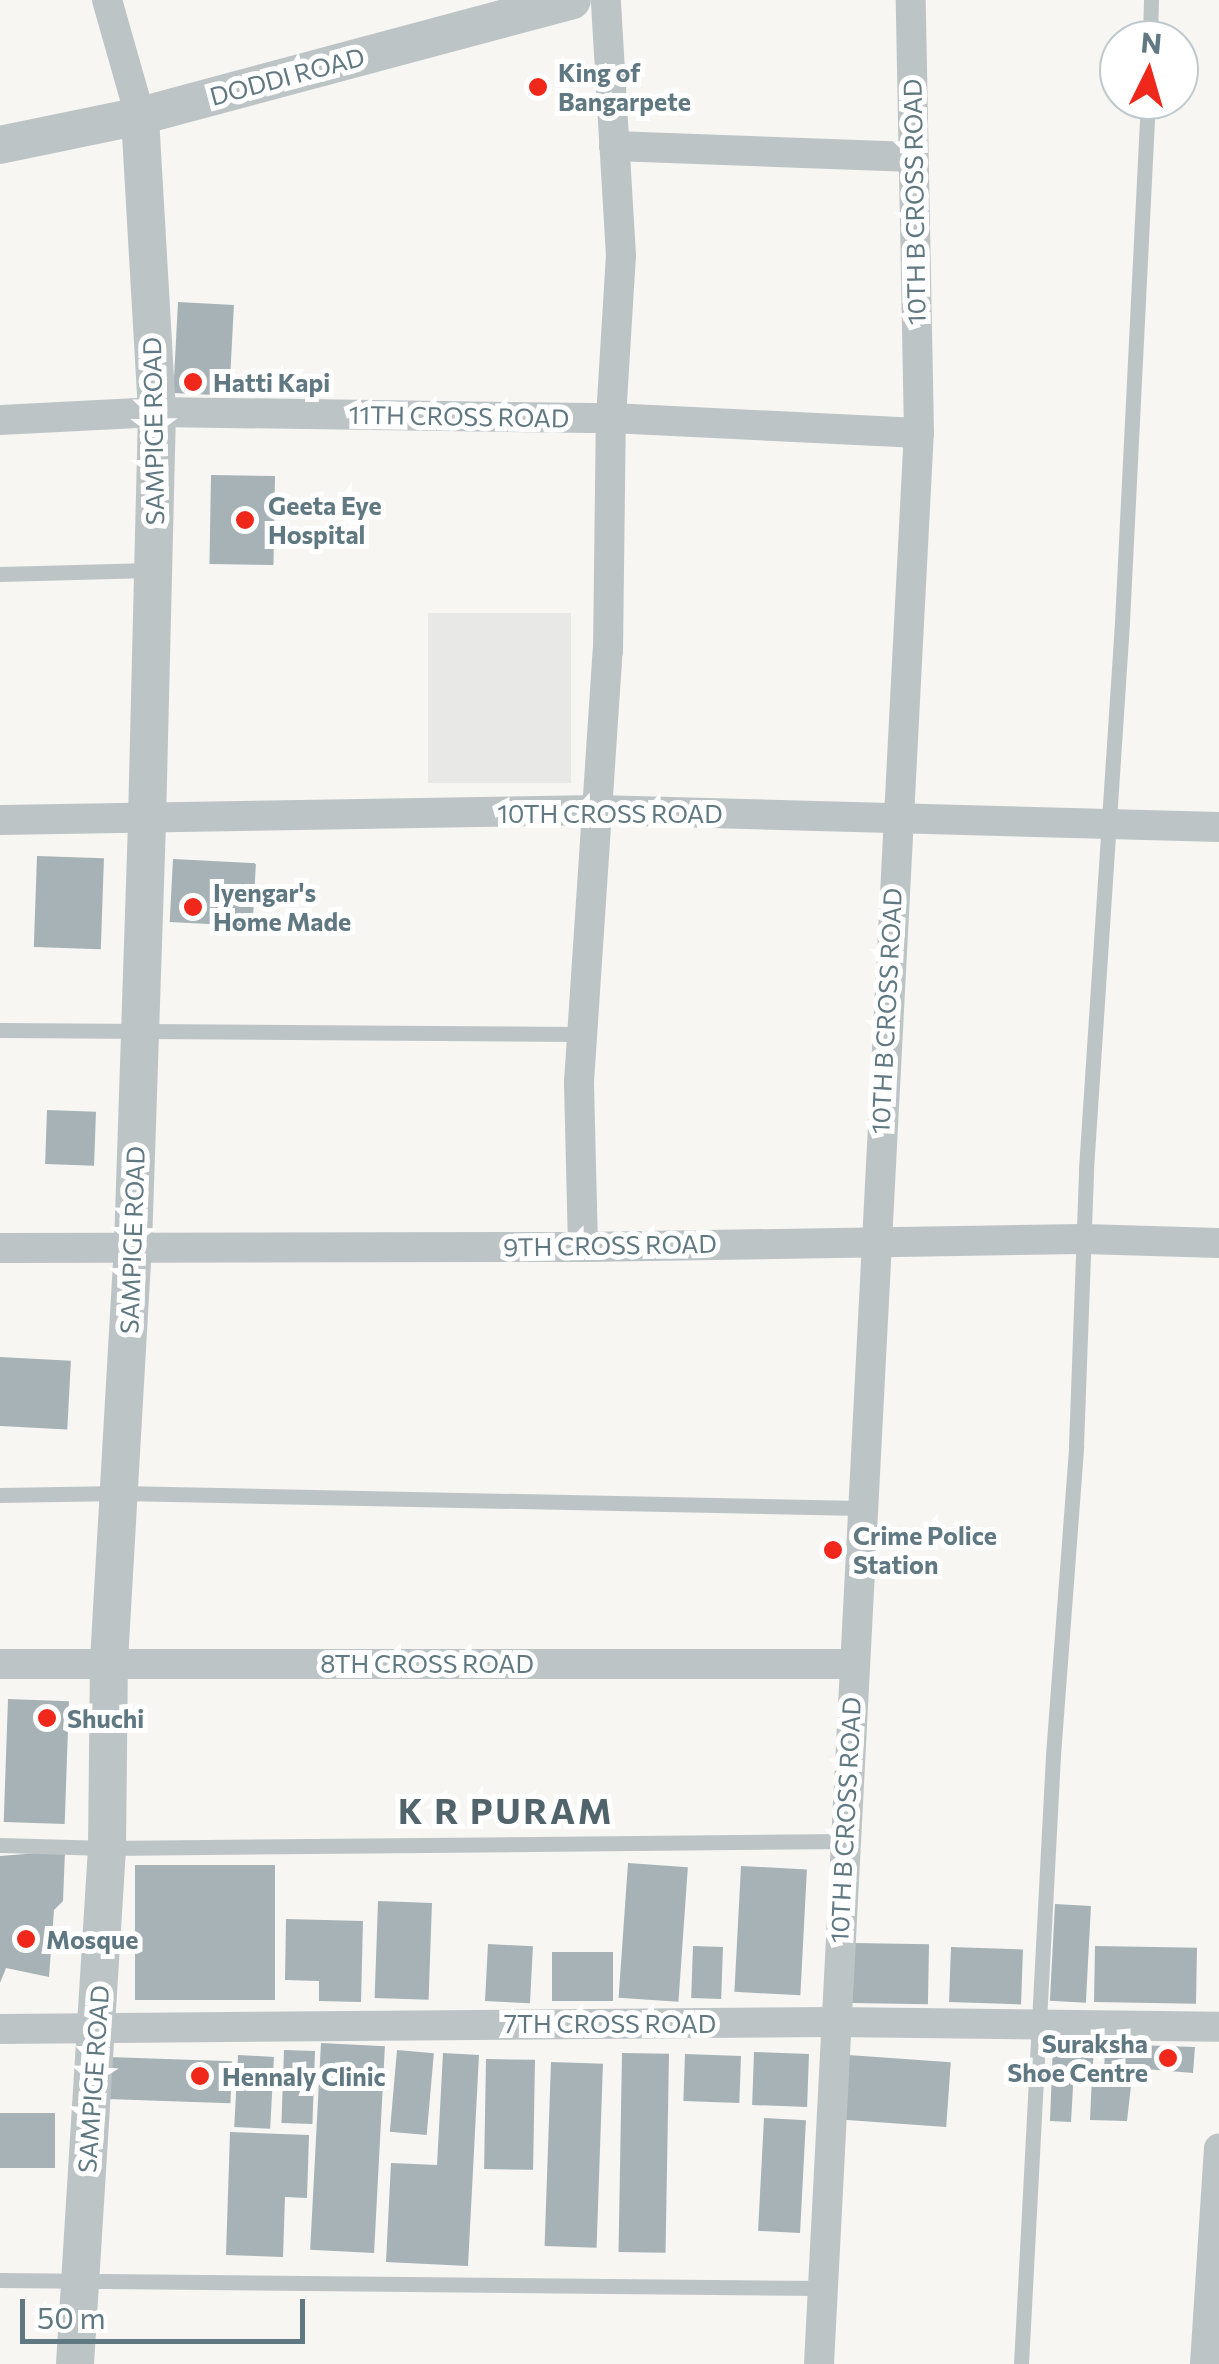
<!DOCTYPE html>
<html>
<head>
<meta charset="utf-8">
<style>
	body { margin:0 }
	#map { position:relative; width:1219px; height:2364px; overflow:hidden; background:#f7f6f3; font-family:Commissioner,sans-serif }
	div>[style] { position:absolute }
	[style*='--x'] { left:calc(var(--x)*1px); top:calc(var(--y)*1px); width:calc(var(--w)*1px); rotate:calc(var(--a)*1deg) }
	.built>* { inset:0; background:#e8e8e7; transform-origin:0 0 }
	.building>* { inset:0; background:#a6b2b6; transform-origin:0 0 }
	.service>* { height:15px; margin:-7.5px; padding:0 7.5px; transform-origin:7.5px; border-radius:7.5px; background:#bdc4c6 }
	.minor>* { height:30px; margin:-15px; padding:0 15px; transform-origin:15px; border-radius:15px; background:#bdc4c6 }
	.tertiary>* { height:38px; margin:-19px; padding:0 19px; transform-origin:19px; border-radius:19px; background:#bdc4c6 }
	.dots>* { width:28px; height:28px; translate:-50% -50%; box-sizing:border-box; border:5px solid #fff; border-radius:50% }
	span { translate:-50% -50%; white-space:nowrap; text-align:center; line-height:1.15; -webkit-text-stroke:10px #fff; paint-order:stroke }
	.poi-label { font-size:25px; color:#607881; font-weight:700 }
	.left { translate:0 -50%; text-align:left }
	.right { translate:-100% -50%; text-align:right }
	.street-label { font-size:25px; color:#607881 }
	.district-label { font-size:35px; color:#52646b; font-weight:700; letter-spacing:2.5px }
	.north { position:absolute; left:1099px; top:20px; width:100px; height:100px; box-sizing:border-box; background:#fff; border:2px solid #bfc9cd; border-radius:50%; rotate:5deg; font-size:28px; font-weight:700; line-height:40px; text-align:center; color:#607881 }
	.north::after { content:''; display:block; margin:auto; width:35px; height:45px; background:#f0281b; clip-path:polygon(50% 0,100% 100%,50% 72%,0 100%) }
	.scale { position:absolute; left:20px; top:2299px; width:285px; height:45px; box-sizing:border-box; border:5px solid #607881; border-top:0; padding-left:12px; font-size:30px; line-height:35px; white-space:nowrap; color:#607881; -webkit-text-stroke:8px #fff; paint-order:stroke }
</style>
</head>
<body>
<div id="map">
	<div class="built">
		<i style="left:428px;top:613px;width:143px;height:170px"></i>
	</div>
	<div class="building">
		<i style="left:178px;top:302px;width:56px;height:91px;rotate:3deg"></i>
		<i style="left:211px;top:475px;width:64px;height:89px;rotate:1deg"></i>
		<i style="left:37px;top:856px;width:67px;height:91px;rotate:2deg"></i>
		<i style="left:173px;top:859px;width:83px;height:63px;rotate:3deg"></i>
		<i style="left:47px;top:1110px;width:49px;height:54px;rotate:2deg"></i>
		<i style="left:0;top:1357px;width:71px;height:69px;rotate:3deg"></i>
		<i style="left:8px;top:1699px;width:61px;height:123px;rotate:2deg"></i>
		<i style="clip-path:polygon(65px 1851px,63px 1901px,54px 1910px,49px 1977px,6px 1968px,0 1983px,0 1856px)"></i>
		<i style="left:628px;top:1863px;width:60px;height:135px;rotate:4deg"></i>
		<i style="left:135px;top:1865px;width:140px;height:135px"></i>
		<i style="left:741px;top:1866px;width:66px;height:126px;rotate:3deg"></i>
		<i style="left:378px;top:1901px;width:54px;height:97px;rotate:2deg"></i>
		<i style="left:1055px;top:1904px;width:36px;height:97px;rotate:3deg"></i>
		<i style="clip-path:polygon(286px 1919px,363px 1921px,361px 2002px,319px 2001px,319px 1981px,285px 1980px)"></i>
		<i style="left:853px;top:1943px;width:76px;height:60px;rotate:1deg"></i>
		<i style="left:488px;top:1944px;width:45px;height:57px;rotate:3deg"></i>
		<i style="left:693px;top:1946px;width:30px;height:52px;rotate:2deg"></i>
		<i style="left:1095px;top:1946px;width:102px;height:56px;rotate:1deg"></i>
		<i style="left:951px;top:1947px;width:72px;height:55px;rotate:2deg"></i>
		<i style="left:552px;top:1952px;width:61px;height:49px"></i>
		<i style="left:321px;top:2043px;width:64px;height:207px;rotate:3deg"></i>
		<i style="clip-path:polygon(1053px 2043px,1095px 2046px,1092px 2070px,1074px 2069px,1071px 2122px,1050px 2121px)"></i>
		<i style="clip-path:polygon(1105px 2044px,1195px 2047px,1193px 2073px,1133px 2068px,1127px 2121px,1090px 2120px,1092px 2077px,1104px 2077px)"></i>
		<i style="left:284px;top:2050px;width:31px;height:73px;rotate:2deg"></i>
		<i style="left:397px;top:2050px;width:37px;height:82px;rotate:5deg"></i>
		<i style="left:754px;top:2052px;width:55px;height:53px;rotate:2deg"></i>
		<i style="clip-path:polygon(443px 2053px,479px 2055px,468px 2266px,386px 2262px,391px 2163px,437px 2165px)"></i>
		<i style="left:622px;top:2053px;width:47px;height:199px;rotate:1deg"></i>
		<i style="left:685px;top:2054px;width:56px;height:47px;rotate:2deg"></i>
		<i style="left:238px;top:2055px;width:36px;height:72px;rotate:3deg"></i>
		<i style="left:848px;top:2055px;width:103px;height:65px;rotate:4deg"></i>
		<i style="left:108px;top:2057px;width:124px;height:42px;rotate:2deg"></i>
		<i style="left:486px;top:2059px;width:49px;height:110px;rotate:1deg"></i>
		<i style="left:551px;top:2062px;width:52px;height:184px;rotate:2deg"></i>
		<i style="left:0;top:2113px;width:55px;height:55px"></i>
		<i style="left:764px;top:2118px;width:42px;height:113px;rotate:3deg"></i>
		<i style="clip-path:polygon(230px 2132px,309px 2135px,307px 2198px,285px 2197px,283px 2257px,226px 2255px)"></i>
	</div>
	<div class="service">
		<i style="--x:1150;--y:40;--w:40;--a:-88.6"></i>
		<i style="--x:0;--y:574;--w:151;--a:-1.5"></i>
		<i style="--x:0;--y:1030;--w:582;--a:0.39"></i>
		<i style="--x:0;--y:1495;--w:120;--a:-1"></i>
		<i style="--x:120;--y:1493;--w:741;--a:1.16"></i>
		<i style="--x:0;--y:1845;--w:107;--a:1.6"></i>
		<i style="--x:107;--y:1848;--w:737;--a:-0.54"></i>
		<i style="--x:0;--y:2280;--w:822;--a:0.56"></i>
		<i style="--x:1021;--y:2364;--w:610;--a:-86.99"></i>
		<i style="--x:1053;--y:1755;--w:310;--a:-85.7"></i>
		<i style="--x:1076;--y:1446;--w:277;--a:-87.9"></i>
		<i style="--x:1086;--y:1169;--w:548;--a:-86.23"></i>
		<i style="--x:1122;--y:622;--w:523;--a:-87.15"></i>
	</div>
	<div class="minor">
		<i style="--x:107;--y:0;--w:121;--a:74.1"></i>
		<i style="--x:614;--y:146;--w:299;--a:2.1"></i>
		<i style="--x:0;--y:420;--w:157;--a:-2.9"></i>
		<i style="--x:157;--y:412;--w:454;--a:0.8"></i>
		<i style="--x:611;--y:418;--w:308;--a:2.8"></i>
		<i style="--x:0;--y:820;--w:598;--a:-0.96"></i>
		<i style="--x:598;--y:810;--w:621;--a:1.57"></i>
		<i style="--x:583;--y:1247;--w:165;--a:-91.4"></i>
		<i style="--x:579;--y:1082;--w:432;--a:-86.2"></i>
		<i style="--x:608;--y:651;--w:233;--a:-89.3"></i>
		<i style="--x:611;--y:418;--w:162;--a:-86.5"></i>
		<i style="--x:621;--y:256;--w:256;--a:-93.4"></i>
		<i style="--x:0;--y:1248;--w:583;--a:-0.1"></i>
		<i style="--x:583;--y:1247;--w:501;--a:-0.91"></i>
		<i style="--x:1084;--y:1239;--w:135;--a:1.7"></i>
		<i style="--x:0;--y:1664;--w:854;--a:0"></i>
		<i style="--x:0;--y:2029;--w:834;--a:-0.48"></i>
		<i style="--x:834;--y:2022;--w:385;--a:0.7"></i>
		<i style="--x:819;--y:2364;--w:1934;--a:-87.04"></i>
		<i style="--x:919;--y:433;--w:433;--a:-91.1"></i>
		<i style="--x:1205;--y:2364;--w:216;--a:-86.3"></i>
	</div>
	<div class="tertiary">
		<i style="--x:0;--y:145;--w:143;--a:-11.7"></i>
		<i style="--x:140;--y:116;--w:447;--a:-15"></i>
		<i style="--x:75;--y:2364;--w:517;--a:-86.45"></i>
		<i style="--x:107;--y:1848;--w:187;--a:-89.4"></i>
		<i style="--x:109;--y:1661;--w:417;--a:-86.7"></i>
		<i style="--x:133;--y:1245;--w:424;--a:-88.1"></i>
		<i style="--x:147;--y:821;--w:409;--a:-88.6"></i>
		<i style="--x:157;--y:412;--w:296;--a:-93.3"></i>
	</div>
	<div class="dots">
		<i style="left:538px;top:87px;background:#f0281b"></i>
		<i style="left:193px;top:382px;background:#f0281b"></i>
		<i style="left:245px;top:520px;background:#f0281b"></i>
		<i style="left:193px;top:907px;background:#f0281b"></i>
		<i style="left:833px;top:1550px;background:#f0281b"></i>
		<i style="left:47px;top:1718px;background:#f0281b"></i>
		<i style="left:26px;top:1939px;background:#f0281b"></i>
		<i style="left:1168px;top:2058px;background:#f0281b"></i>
		<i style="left:200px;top:2076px;background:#f0281b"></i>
	</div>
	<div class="poi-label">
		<span class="left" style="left:558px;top:87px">King of<br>Bangarpete</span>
		<span class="left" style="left:213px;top:382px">Hatti Kapi</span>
		<span class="left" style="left:268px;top:520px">Geeta Eye<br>Hospital</span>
		<span class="left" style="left:213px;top:907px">Iyengar's<br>Home Made</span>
		<span class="left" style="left:853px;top:1550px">Crime Police<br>Station</span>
		<span class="left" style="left:67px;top:1718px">Shuchi</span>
		<span class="left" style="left:46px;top:1939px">Mosque</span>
		<span class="right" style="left:1148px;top:2058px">Suraksha<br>Shoe Centre</span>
		<span class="left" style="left:222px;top:2076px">Hennaly Clinic</span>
	</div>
	<div class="street-label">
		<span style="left:287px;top:76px;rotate:-15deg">DODDI ROAD</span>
		<span style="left:914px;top:202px;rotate:-91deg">10TH B CROSS ROAD</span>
		<span style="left:459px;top:416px;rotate:1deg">11TH CROSS ROAD</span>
		<span style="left:153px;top:431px;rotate:-91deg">SAMPIGE ROAD</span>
		<span style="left:610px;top:813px">10TH CROSS ROAD</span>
		<span style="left:886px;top:1011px;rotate:-87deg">10TH B CROSS ROAD</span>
		<span style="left:132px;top:1240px;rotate:-88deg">SAMPIGE ROAD</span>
		<span style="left:610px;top:1245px;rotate:-1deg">9TH CROSS ROAD</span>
		<span style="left:427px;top:1663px">8TH CROSS ROAD</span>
		<span style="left:845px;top:1820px;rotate:-87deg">10TH B CROSS ROAD</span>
		<span style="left:610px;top:2023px">7TH CROSS ROAD</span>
		<span style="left:93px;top:2079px;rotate:-86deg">SAMPIGE ROAD</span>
	</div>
	<div class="district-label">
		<span style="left:506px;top:1810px">K R PURAM</span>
	</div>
	<div class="north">N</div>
	<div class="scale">50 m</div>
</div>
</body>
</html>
